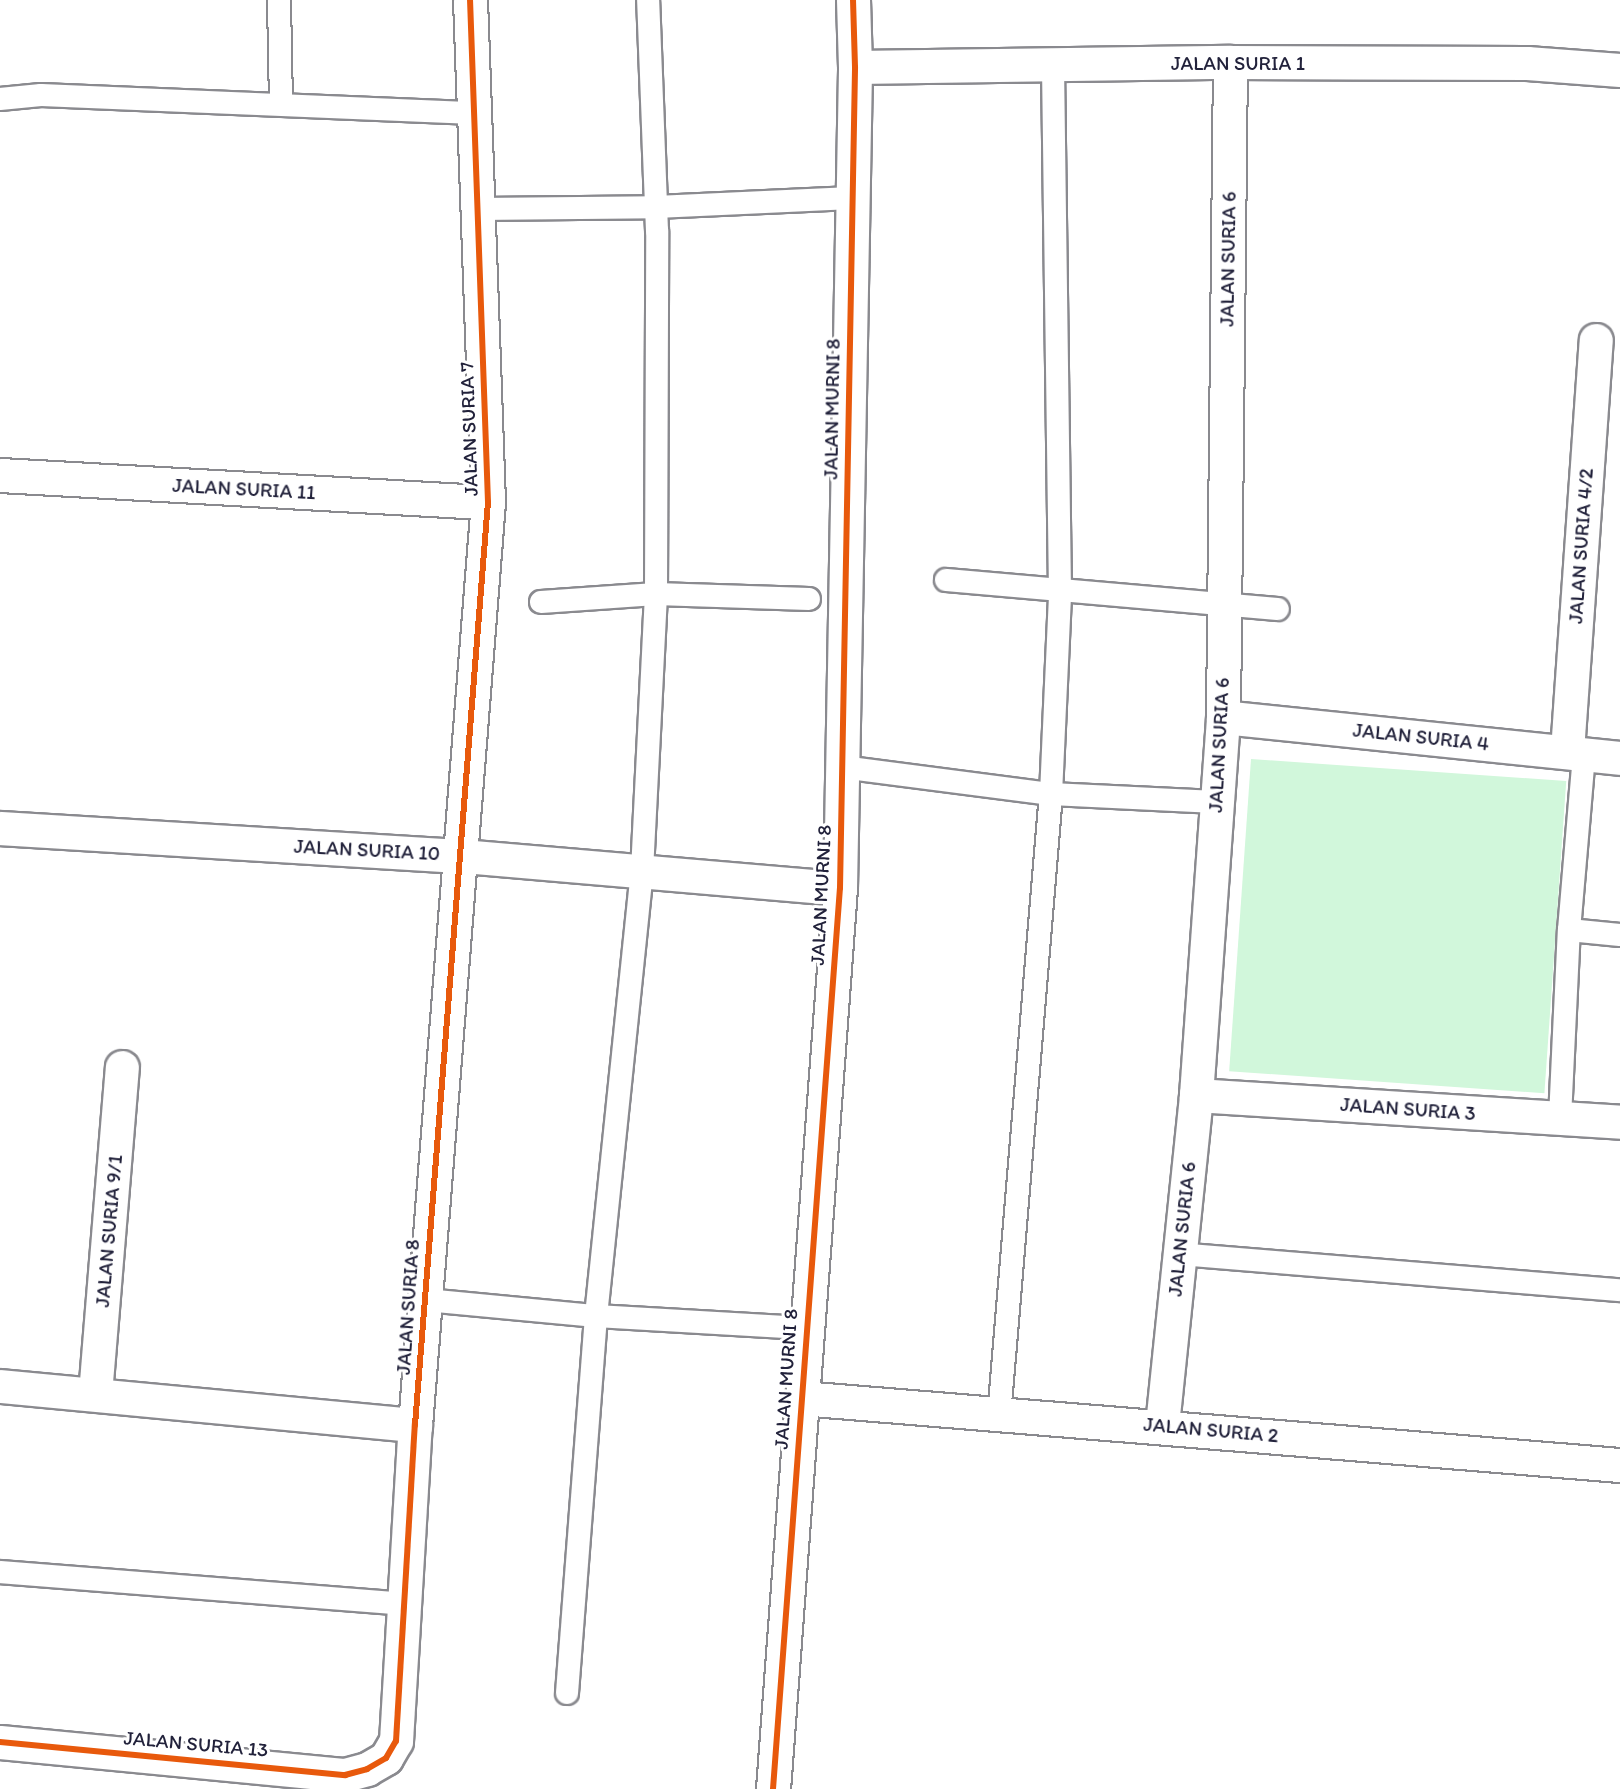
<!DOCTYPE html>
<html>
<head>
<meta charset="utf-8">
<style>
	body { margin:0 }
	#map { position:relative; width:1620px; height:1789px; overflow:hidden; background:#fff; font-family:Itim,sans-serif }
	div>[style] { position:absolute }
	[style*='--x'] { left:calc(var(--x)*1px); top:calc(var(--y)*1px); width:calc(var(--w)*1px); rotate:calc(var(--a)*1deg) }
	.green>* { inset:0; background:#d1f7db; transform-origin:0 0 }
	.roads { filter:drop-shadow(2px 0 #8a8a8f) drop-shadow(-2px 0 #8a8a8f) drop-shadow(0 2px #8a8a8f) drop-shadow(0 -2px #8a8a8f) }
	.lane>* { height:22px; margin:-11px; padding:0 11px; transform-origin:11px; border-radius:11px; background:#fff }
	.street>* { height:33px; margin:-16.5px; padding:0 16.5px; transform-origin:16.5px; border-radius:16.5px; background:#fff }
	.secondary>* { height:33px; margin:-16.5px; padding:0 16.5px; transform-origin:16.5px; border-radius:16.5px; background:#fff }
	.cycleway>* { height:6px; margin:-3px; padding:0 3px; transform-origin:3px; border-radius:3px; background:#e8590c }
	span { translate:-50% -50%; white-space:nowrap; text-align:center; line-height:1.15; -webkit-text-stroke:6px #fff; paint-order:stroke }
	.street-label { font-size:20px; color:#22223b }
</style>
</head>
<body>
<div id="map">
	<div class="green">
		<i style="left:1251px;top:759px;width:316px;height:313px;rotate:4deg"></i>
	</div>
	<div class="roads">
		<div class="lane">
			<i style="--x:279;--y:0;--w:103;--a:88.9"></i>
			<i style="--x:0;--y:99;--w:41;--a:-5.6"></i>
			<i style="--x:41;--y:95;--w:433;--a:2.4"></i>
			<i style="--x:478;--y:209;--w:178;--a:-0.6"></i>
			<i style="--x:656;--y:207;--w:196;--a:-2.6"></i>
			<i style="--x:946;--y:580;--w:333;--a:5"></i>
			<i style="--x:541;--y:602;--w:115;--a:-4"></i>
			<i style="--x:656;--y:594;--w:153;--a:1.9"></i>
			<i style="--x:842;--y:767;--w:211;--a:7.4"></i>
			<i style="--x:1051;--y:794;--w:165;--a:2.8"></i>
			<i style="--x:1569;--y:930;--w:51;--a:5.6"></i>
			<i style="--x:1560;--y:1118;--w:188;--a:-87.3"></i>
			<i style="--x:1569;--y:930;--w:177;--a:-85.1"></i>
			<i style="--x:1179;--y:1254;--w:442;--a:4.7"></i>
			<i style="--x:426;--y:1300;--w:171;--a:5.4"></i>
			<i style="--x:596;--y:1316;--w:211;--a:3.3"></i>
			<i style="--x:999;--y:1416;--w:624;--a:-85.22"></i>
			<i style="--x:1051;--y:794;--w:201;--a:-87.4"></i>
			<i style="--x:1060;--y:593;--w:529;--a:-90.76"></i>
			<i style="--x:0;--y:1572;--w:406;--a:4.5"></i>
			<i style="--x:567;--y:1693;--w:378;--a:-85.6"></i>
			<i style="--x:596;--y:1316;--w:447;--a:-84.1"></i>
			<i style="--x:642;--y:871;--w:277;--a:-87.1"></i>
			<i style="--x:656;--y:594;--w:363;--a:-89.8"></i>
			<i style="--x:657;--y:231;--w:231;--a:-92.2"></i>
		</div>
		<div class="street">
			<i style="--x:855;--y:67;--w:375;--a:-0.8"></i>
			<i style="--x:1230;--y:62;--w:297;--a:0.2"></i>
			<i style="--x:1527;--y:63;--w:93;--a:4.3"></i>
			<i style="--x:0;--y:475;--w:489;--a:3.2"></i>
			<i style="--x:1223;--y:717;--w:399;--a:5.9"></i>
			<i style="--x:1567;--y:751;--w:412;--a:-86"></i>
			<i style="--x:0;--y:828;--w:464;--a:3.5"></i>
			<i style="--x:463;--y:856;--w:378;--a:4.9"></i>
			<i style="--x:1196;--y:1095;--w:425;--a:3.6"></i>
			<i style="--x:0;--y:1386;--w:417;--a:5.4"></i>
			<i style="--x:95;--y:1394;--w:328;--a:-85.3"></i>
			<i style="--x:801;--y:1398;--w:822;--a:4.68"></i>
			<i style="--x:1162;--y:1425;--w:332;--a:-84.1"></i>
			<i style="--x:1196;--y:1095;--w:379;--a:-85.9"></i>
			<i style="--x:1223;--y:717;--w:655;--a:-89.39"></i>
			<i style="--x:0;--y:1742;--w:347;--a:5.5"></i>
			<i style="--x:345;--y:1775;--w:23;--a:-15"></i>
			<i style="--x:367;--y:1769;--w:22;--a:-30"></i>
			<i style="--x:386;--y:1758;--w:20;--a:-60"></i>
			<i style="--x:396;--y:1741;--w:317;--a:-86.6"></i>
			<i style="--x:415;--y:1425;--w:926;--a:-85.48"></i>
			<i style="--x:488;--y:502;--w:502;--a:-92.05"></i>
		</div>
		<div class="secondary">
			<i style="--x:773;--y:1789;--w:903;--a:-85.75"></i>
			<i style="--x:840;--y:888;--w:821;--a:-88.95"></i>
			<i style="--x:855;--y:67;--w:67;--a:-91.7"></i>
		</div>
	</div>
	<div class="cycleway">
		<i style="--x:0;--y:1742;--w:347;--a:5.5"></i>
		<i style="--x:345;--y:1775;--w:23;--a:-15"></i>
		<i style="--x:367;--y:1769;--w:22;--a:-30"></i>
		<i style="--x:386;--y:1758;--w:20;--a:-60"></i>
		<i style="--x:396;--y:1741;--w:317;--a:-86.6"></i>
		<i style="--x:415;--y:1425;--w:926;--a:-85.48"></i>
		<i style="--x:488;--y:502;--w:502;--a:-92.05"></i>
		<i style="--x:773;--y:1789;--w:903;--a:-85.75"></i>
		<i style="--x:840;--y:888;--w:821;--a:-88.95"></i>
		<i style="--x:855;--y:67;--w:67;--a:-91.7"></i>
	</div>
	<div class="street-label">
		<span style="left:1238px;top:63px">JALAN SURIA 1</span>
		<span style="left:1228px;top:259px;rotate:-89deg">JALAN SURIA 6</span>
		<span style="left:832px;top:409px;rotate:-89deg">JALAN MURNI 8</span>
		<span style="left:469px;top:429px;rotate:-92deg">JALAN SURIA 7</span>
		<span style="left:244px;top:489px;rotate:3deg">JALAN SURIA 11</span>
		<span style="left:1581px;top:546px;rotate:-86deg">JALAN SURIA 4/2</span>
		<span style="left:1421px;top:737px;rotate:6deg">JALAN SURIA 4</span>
		<span style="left:1219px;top:745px;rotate:-87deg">JALAN SURIA 6</span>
		<span style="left:367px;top:850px;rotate:3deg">JALAN SURIA 10</span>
		<span style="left:821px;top:895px;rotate:-87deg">JALAN MURNI 8</span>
		<span style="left:1408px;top:1109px;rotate:4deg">JALAN SURIA 3</span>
		<span style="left:1182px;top:1229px;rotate:-84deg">JALAN SURIA 6</span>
		<span style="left:109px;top:1231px;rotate:-85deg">JALAN SURIA 9/1</span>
		<span style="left:408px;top:1307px;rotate:-86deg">JALAN SURIA 8</span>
		<span style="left:786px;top:1379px;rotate:-86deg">JALAN MURNI 8</span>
		<span style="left:1211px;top:1430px;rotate:5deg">JALAN SURIA 2</span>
		<span style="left:196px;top:1744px;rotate:5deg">JALAN SURIA 13</span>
	</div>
</div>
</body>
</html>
